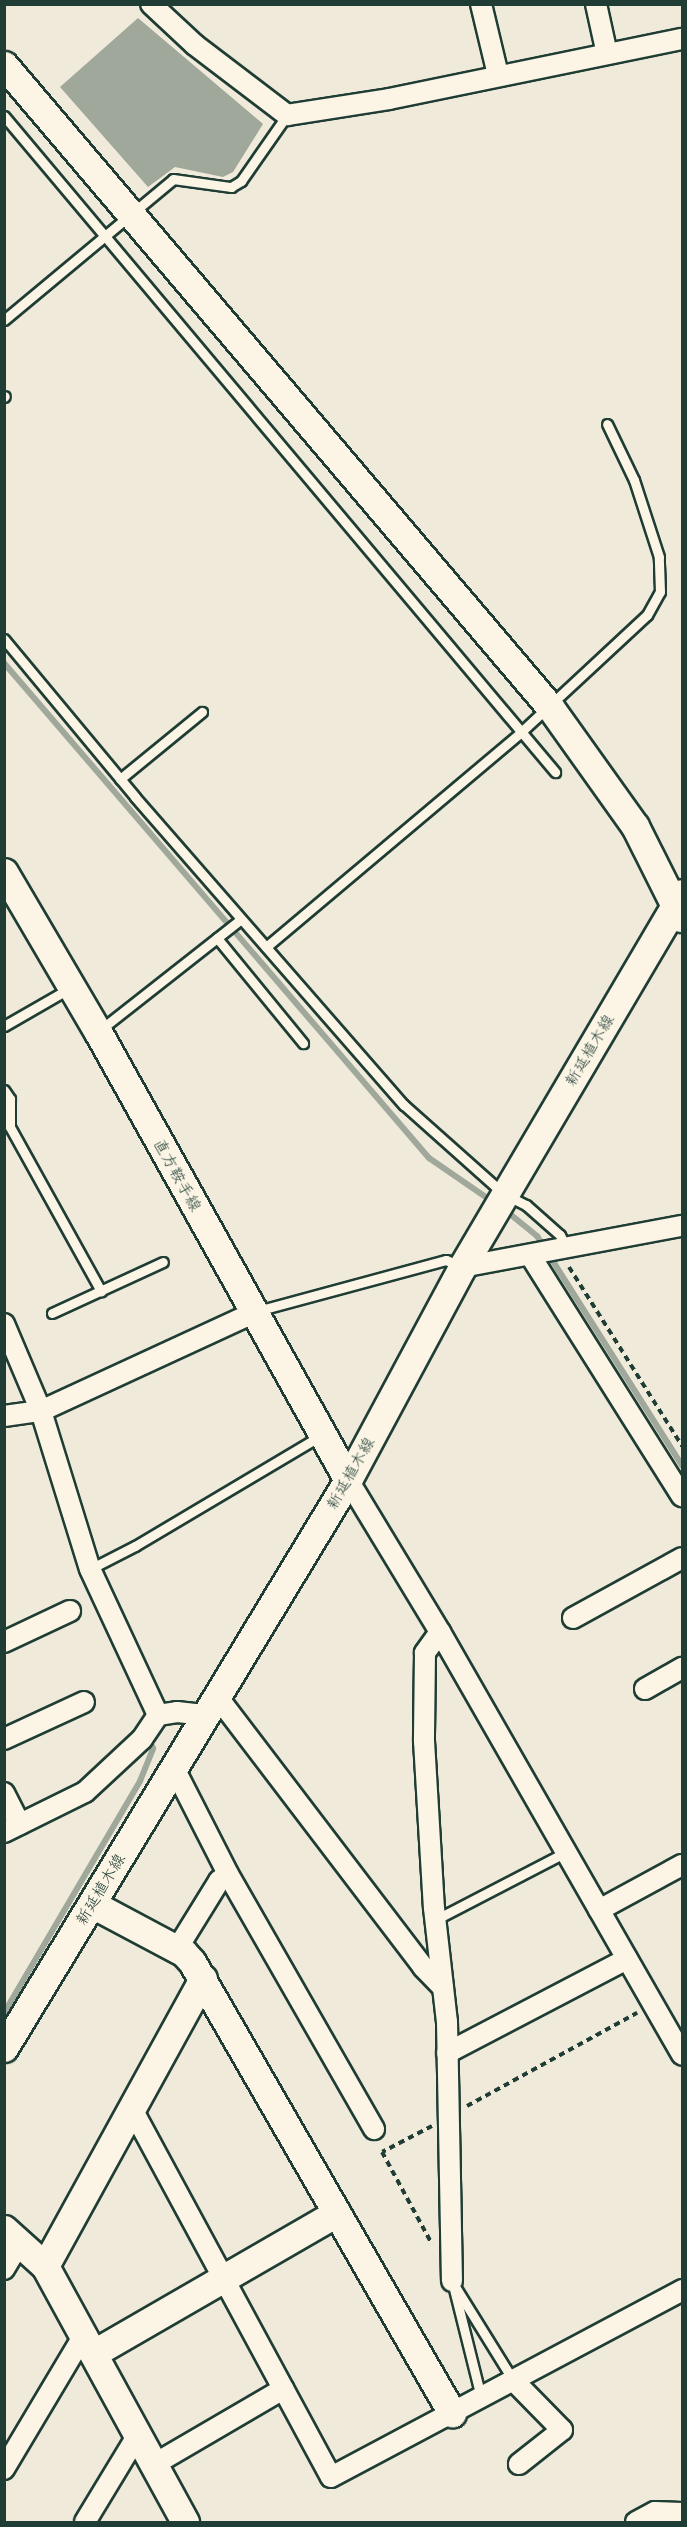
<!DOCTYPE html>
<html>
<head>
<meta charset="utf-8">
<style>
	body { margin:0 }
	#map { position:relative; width:687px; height:2527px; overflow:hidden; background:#efeada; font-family:Delius,"Klee One",sans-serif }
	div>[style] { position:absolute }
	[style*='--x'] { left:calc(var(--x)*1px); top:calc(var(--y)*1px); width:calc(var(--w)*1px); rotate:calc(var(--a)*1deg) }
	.water>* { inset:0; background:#9fa89a }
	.stream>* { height:6px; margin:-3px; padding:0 3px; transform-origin:3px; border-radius:3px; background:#9fa89a }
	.path>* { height:4px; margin-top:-2px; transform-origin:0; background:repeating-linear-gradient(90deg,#1f3d34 0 6px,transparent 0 10.5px) }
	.roads { filter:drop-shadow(2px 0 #1f3d34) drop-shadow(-2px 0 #1f3d34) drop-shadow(0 2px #1f3d34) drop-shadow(0 -2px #1f3d34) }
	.lane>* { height:9px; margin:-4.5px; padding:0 4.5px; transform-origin:4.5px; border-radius:4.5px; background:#fcf5e5 }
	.street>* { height:20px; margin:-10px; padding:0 10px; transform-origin:10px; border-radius:10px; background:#fcf5e5 }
	.secondary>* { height:27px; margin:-13.5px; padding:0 13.5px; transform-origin:13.5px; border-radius:13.5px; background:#fcf5e5 }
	span { translate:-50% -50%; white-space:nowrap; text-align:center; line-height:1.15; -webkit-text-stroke:5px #fcf5e5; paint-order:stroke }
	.street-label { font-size:16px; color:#1f3d34 }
	.frame { position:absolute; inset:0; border:6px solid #1f3d34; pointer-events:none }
</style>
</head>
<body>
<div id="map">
	<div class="water">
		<i style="clip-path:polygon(138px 18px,263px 124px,233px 172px,223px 177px,175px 167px,148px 187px,60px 87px)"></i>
	</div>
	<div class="stream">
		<i style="--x:4;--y:663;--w:652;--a:49.35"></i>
		<i style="--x:429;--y:1158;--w:78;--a:34.5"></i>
		<i style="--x:504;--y:1209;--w:43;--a:39.3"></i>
		<i style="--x:537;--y:1236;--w:271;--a:57.7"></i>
		<i style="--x:4;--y:2013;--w:269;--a:-59.6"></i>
		<i style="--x:140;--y:1781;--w:35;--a:-68"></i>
		<i style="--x:153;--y:1748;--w:7;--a:-117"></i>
	</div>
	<div class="path">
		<i style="--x:569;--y:1267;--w:212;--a:57.7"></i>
		<i style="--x:467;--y:2106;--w:194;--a:-28.7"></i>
		<i style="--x:432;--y:2126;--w:56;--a:152.5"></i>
		<i style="--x:382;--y:2152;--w:105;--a:61.5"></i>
	</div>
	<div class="roads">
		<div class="lane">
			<i style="--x:4;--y:116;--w:857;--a:49.97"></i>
			<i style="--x:4;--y:320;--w:220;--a:-39.8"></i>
			<i style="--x:173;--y:179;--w:59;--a:7.9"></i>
			<i style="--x:231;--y:187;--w:12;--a:-31"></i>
			<i style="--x:241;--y:181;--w:80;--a:-55.1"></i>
			<i style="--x:4;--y:397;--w:1;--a:-45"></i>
			<i style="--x:4;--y:639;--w:205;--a:50.3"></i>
			<i style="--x:135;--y:797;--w:409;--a:48.9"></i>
			<i style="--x:404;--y:1105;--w:134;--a:41.7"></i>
			<i style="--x:504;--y:1194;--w:25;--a:27"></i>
			<i style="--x:526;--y:1205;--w:45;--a:41.4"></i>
			<i style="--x:560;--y:1235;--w:13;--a:63"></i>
			<i style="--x:120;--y:779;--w:106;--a:-39.3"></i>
			<i style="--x:217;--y:938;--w:136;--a:50.7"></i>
			<i style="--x:266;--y:947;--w:334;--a:-40.1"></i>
			<i style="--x:521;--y:732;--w:172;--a:-42.9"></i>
			<i style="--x:647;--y:615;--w:26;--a:-61"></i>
			<i style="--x:660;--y:592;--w:35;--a:-92"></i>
			<i style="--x:659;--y:557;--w:81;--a:-108"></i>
			<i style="--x:634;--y:480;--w:62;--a:-115.7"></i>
			<i style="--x:4;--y:1026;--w:76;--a:-29.9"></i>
			<i style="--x:100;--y:1030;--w:178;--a:-38.2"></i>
			<i style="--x:4;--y:1090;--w:11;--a:56"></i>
			<i style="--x:10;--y:1099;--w:28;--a:90"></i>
			<i style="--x:10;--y:1127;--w:188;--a:61"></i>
			<i style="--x:257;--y:1311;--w:196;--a:-15.1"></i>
			<i style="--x:446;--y:1260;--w:15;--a:23"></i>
			<i style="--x:52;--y:1313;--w:122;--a:-24.7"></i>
			<i style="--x:90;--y:1569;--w:51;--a:-27.1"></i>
			<i style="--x:135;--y:1546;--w:217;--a:-30.7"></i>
			<i style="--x:435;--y:1920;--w:148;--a:-27.4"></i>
			<i style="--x:452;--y:2281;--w:120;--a:76"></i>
			<i style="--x:456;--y:2288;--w:108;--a:58.2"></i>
		</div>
		<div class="street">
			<i style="--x:151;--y:4;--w:60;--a:43"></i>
			<i style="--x:195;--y:45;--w:116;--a:37.3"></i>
			<i style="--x:287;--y:115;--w:103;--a:-8.9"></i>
			<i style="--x:389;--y:99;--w:299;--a:-11.6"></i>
			<i style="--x:481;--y:4;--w:73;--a:76.5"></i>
			<i style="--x:596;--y:4;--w:51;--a:77.6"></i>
			<i style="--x:530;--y:1255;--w:285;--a:57.8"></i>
			<i style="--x:462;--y:1267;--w:224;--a:-10.6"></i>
			<i style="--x:4;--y:1324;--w:95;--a:67"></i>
			<i style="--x:41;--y:1411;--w:165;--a:72.8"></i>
			<i style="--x:90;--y:1569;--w:161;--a:65"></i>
			<i style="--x:4;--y:1416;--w:37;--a:-8"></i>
			<i style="--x:41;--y:1411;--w:236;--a:-24.8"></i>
			<i style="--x:348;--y:1480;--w:178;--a:58.8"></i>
			<i style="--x:440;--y:1632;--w:487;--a:60.2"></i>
			<i style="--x:573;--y:1618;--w:124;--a:-28.8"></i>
			<i style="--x:440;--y:1632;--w:26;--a:126"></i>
			<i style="--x:425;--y:1653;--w:88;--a:90.7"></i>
			<i style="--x:424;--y:1741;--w:167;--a:86.6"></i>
			<i style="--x:434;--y:1908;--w:115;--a:83.5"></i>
			<i style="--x:447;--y:2022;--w:259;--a:88.9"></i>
			<i style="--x:4;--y:1642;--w:73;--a:-25.2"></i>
			<i style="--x:645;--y:1689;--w:43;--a:-29.6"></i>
			<i style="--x:216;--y:1695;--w:342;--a:52.7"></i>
			<i style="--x:423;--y:1967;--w:29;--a:46"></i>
			<i style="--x:4;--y:1739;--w:88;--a:-24.8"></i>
			<i style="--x:173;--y:1766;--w:121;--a:63"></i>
			<i style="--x:228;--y:1874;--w:294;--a:60.2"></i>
			<i style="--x:4;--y:1793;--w:35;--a:63"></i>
			<i style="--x:4;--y:1832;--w:90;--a:-26.3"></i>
			<i style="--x:85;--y:1792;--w:78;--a:-42.9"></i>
			<i style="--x:142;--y:1739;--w:29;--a:-56"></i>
			<i style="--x:158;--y:1715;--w:19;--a:-9"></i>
			<i style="--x:177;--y:1712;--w:27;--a:6"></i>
			<i style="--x:599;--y:1910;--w:94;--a:-28.5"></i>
			<i style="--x:177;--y:1949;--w:80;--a:-58.3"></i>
			<i style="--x:219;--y:1881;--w:11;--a:-38"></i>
			<i style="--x:447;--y:2053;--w:203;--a:-27.6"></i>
			<i style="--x:132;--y:2109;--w:418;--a:61.6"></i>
			<i style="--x:331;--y:2477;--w:398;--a:-28"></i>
			<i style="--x:4;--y:2269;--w:29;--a:-59"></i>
			<i style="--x:513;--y:2380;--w:70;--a:45.6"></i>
			<i style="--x:562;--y:2430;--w:55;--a:141.7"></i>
			<i style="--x:153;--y:2465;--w:151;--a:-30.3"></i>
			<i style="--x:4;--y:2469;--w:156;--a:-59.2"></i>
			<i style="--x:85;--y:2522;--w:100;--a:-58.8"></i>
			<i style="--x:636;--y:2522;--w:21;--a:-28"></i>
			<i style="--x:655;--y:2512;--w:27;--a:2"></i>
		</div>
		<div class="secondary">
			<i style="--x:4;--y:65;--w:843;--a:49.62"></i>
			<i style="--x:550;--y:707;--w:146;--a:54.5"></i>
			<i style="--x:635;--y:826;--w:103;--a:63.4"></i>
			<i style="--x:4;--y:872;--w:186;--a:59.6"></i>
			<i style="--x:98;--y:1032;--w:513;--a:60.84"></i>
			<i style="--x:92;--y:1904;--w:104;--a:28"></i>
			<i style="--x:184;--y:1953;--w:12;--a:48"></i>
			<i style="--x:192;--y:1962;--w:521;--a:60.04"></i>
			<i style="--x:4;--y:2048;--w:664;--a:-58.8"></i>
			<i style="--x:348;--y:1480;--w:242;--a:-61.8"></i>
			<i style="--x:462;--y:1267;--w:434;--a:-59.5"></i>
			<i style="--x:4;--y:2229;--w:55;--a:42.1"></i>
			<i style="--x:45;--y:2266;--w:292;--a:61.3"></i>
			<i style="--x:45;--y:2266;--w:328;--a:-61.2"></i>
			<i style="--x:94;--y:2353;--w:280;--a:-30"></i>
		</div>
	</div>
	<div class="street-label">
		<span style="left:589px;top:1050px;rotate:-59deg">新延植木線</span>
		<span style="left:178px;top:1175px;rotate:61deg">直方鞍手線</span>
		<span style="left:350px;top:1473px;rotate:-60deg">新延植木線</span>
		<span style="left:100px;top:1889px;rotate:-59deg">新延植木線</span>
	</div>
	<div class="frame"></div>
</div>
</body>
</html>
